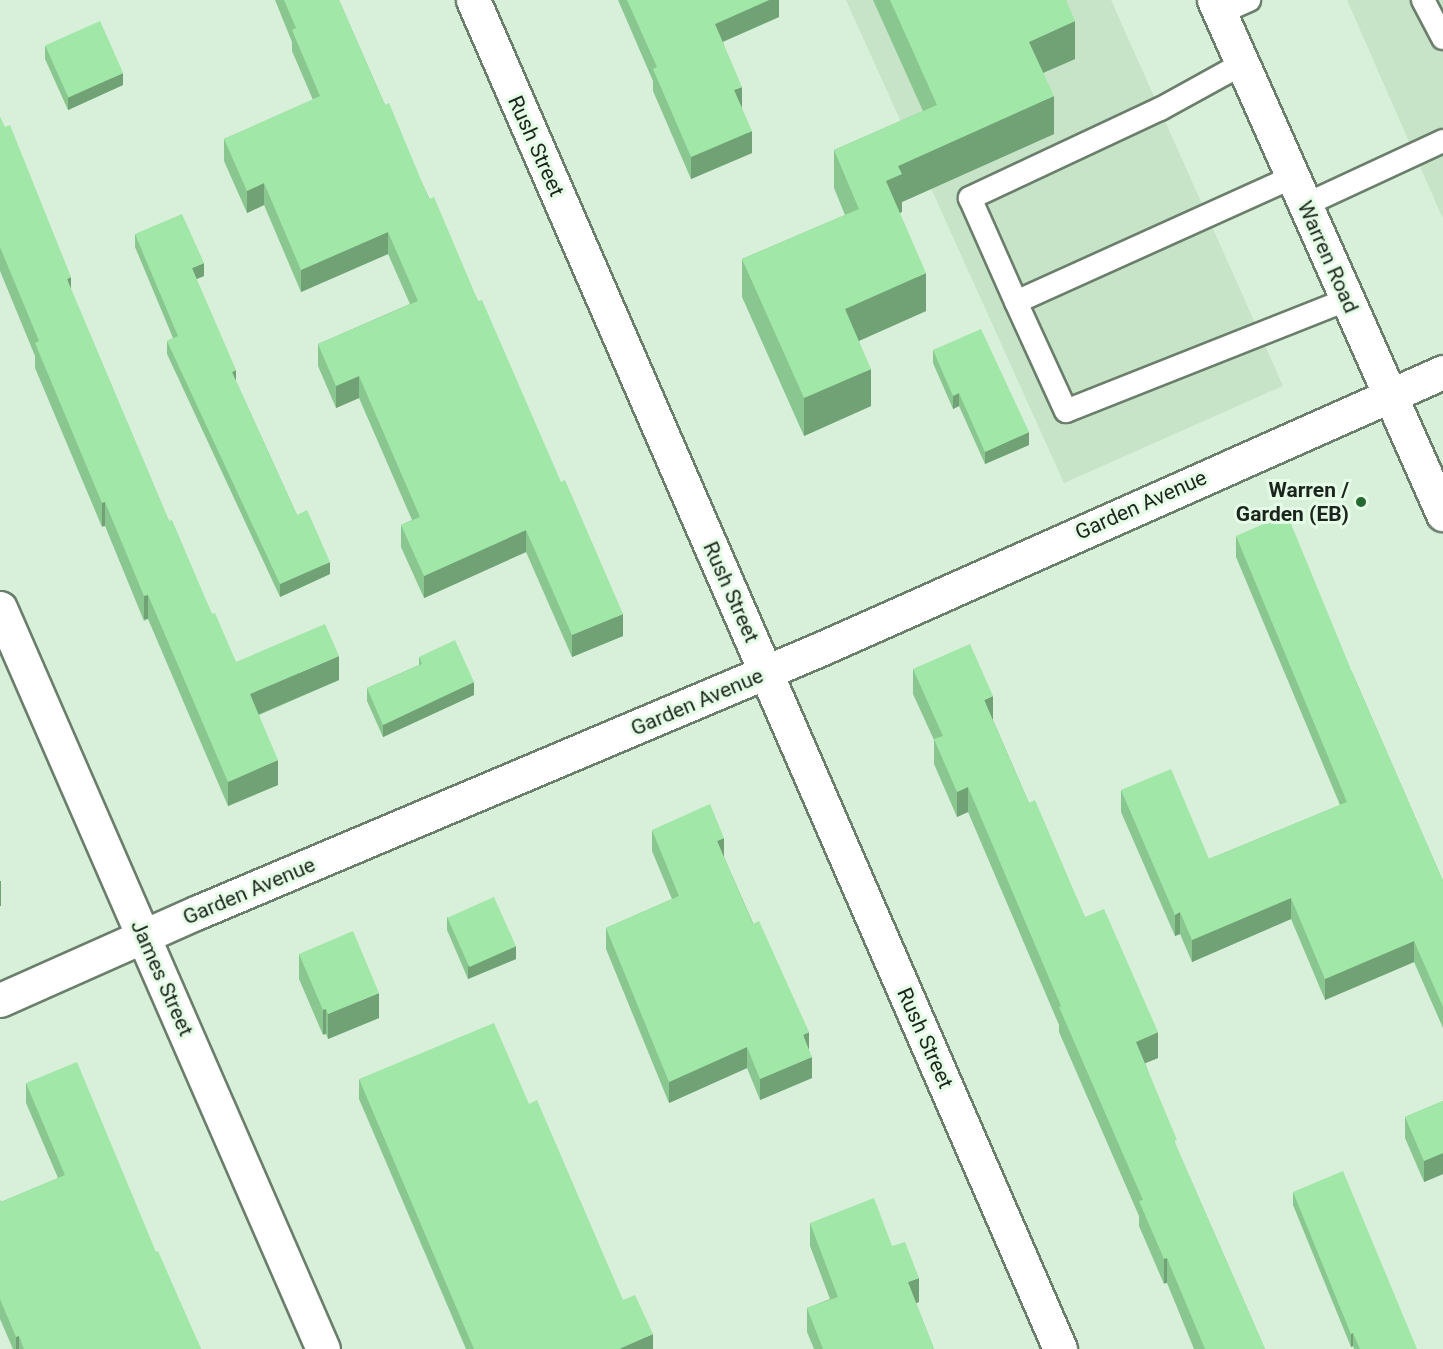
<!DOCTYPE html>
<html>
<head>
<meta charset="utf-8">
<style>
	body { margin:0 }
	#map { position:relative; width:1443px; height:1349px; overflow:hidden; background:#d8efd9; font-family:Roboto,sans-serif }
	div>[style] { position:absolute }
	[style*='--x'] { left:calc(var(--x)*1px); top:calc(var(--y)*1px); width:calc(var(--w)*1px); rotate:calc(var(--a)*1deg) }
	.built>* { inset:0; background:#c7e3c8 }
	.roads { filter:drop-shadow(2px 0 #6a7e6b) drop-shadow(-2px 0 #6a7e6b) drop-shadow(0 2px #6a7e6b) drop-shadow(0 -2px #6a7e6b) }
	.service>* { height:22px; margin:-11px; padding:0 11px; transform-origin:11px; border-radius:11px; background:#fff }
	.minor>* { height:33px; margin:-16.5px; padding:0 16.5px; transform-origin:16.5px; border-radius:16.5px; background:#fff }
	.secondary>* { height:33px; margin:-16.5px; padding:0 16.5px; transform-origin:16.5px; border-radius:16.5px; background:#fff }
	.wall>* { inset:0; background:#8ac790 }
	.shaded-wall>* { inset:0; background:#71a276; transform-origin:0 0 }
	.building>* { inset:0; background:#a1e7a8; transform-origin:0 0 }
	.dots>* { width:16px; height:16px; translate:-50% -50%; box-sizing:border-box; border:3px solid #e5fce6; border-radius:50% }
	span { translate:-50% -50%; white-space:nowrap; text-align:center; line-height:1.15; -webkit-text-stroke:6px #e5fce6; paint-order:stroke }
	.street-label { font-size:21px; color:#1c251d }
	.poi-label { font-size:21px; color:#1c251d; font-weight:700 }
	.right { translate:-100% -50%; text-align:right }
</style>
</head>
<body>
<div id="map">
	<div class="built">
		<i style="clip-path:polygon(846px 0,1111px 0,1283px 386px,1064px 483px)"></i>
		<i style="clip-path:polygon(1347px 0,1443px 0,1443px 219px)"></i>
	</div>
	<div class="roads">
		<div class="service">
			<i style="--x:1423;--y:0;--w:43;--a:62.2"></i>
			<i style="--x:1220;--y:13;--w:32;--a:-24"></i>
			<i style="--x:1242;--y:64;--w:94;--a:151.2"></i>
			<i style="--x:1160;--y:109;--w:210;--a:154.9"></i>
			<i style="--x:970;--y:198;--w:114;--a:66.1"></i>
			<i style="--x:1016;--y:302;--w:304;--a:-24.3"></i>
			<i style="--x:1305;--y:205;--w:152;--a:-24.9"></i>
			<i style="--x:1016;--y:302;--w:120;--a:65.4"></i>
			<i style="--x:1066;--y:411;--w:302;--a:-21.6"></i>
		</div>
		<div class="minor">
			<i style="--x:473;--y:0;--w:1471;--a:66.48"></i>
			<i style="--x:0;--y:608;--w:808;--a:66.45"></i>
			<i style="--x:0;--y:1000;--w:217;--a:-24"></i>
			<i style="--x:198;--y:912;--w:673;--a:-22.91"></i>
			<i style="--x:818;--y:650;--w:684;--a:-23.98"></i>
		</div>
		<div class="secondary">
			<i style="--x:1214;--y:0;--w:563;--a:65.99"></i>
		</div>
	</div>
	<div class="wall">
		<i style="clip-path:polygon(275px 0,339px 0,385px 105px,478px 301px,623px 636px,572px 657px,526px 552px,424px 598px,401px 547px,401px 525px,412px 520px,359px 398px,336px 408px,318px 366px,318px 344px,410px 304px,388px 254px,301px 292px,264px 205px,247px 213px,224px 161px,224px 139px,313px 100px,292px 51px,292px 42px)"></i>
		<i style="clip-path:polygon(618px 0,779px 0,779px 17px,723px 42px,742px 108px,752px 153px,691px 179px,653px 91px,653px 81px)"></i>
		<i style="clip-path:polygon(873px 0,1066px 0,1075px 59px,1043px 73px,1054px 134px,902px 202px,902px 212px,899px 213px,926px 311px,859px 341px,871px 406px,804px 436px,742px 297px,742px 259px,845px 215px,834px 188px,834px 150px,923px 111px)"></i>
		<i style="clip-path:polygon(45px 46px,123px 85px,68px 110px,45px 59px)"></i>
		<i style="clip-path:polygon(0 117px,71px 290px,169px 521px,212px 614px,236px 662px,339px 680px,259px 715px,278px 785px,228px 806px,148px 619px,144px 621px,105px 526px,102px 527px,35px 368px,35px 356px,0 271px)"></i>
		<i style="clip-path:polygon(135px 234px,204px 276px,196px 279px,236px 381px,297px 515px,330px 574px,280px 597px,167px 354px,167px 341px,173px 338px,135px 247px)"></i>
		<i style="clip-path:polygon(933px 350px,1029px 445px,985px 464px,959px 406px,953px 409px,933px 363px)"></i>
		<i style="clip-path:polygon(1236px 536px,1352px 672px,1443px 881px,1443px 1028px,1414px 962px,1325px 1000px,1291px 919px,1192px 962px,1180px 934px,1175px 936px,1121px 812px,1121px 790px,1209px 859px,1340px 805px,1236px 557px)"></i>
		<i style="clip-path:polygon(419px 657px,474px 695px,383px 737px,367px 701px,367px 688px,419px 665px)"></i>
		<i style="clip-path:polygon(913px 669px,993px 720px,1029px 803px,1085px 917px,1158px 1058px,1145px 1063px,1177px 1148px,1265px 1349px,1194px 1349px,1167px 1283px,1164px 1284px,1139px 1226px,1139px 1216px,1059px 1032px,1059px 1025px,968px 812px,957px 817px,934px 764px,934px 740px,913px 694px)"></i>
		<i style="clip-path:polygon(652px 830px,724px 857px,809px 1050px,812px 1078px,760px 1100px,747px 1068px,669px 1103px,606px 949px,606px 928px,672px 899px,652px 851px)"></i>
		<i style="clip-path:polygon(447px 917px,516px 959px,468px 979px,447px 930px)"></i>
		<i style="clip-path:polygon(299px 954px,379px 1018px,328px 1039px,326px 1034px,323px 1035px,299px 979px)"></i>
		<i style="clip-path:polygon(359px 1079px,623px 1300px,653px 1349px,466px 1349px,359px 1099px)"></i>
		<i style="clip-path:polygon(26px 1083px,156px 1252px,201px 1349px,13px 1349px,0 1319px,0 1200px,1px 1202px,58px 1178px,26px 1103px)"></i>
		<i style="clip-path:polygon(1443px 1101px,1443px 1174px,1424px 1182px,1405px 1138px,1405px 1117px)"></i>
		<i style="clip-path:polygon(1293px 1192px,1417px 1349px,1354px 1349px,1353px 1346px,1351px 1347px,1293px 1205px)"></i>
		<i style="clip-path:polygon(810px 1223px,892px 1246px,919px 1302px,916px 1303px,934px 1349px,814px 1349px,807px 1332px,807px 1308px,830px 1299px,810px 1246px)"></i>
	</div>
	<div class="shaded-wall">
		<i style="clip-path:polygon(769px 0,779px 0,779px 17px,715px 45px,715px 24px)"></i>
		<i style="clip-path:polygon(1075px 21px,1075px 59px,1029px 79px,1029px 42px)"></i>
		<i style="clip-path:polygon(123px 73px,123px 85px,68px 110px,68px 97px)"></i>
		<i style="clip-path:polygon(742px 87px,742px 109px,734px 90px)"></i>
		<i style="clip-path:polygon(1054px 96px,1054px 134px,902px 202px,902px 212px,886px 219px,886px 181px,898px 166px)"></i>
		<i style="clip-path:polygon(752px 131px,752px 153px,691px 179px,691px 157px)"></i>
		<i style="clip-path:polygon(264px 183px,264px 205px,247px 213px,247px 191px)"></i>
		<i style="clip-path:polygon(388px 232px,388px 254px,301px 292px,301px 270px)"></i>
		<i style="clip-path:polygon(204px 263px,204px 276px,192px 281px,192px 268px)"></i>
		<i style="clip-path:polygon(926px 273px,926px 311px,845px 347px,845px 309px)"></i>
		<i style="clip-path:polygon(71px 277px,71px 301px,67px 279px)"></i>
		<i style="clip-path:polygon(871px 369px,871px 406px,804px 436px,804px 398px)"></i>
		<i style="clip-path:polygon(236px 370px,236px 383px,232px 372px)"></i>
		<i style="clip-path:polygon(359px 376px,359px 398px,336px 408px,336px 386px)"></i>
		<i style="clip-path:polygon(959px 393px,959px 406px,953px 409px,953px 396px)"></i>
		<i style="clip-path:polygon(1029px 432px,1029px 445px,985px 464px,985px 452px)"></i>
		<i style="left:105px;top:502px;width:24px;height:3px;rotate:90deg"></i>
		<i style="clip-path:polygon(526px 530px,526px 552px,424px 598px,424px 576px)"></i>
		<i style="clip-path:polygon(330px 562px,330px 574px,280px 597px,280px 584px)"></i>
		<i style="left:148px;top:595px;width:24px;height:4px;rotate:90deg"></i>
		<i style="clip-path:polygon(623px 614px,623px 636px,572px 657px,572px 635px)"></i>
		<i style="clip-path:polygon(339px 656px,339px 680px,250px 718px,250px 694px)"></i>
		<i style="clip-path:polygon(474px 682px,474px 695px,383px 737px,383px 725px)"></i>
		<i style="clip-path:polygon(993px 696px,993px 721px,984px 700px)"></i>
		<i style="clip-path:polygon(278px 760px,278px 785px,228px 806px,228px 782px)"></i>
		<i style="clip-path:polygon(968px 787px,968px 812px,957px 817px,957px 792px)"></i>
		<i style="clip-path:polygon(724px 838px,724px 859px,717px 841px)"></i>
		<i style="left:0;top:881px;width:1px;height:25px"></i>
		<i style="clip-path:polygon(1291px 898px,1291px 919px,1192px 962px,1192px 940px)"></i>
		<i style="clip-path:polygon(1180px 912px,1180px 934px,1175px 936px,1175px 915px)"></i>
		<i style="clip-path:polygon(1414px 941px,1414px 962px,1325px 1000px,1325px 979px)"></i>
		<i style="clip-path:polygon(516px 946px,516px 959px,468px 979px,468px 966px)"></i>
		<i style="clip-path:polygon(379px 993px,379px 1018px,328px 1039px,328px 1014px)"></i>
		<i style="left:326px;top:1009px;width:25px;height:3px;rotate:90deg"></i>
		<i style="clip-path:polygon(809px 1032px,809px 1053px,803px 1035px)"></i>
		<i style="clip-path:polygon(1158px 1032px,1158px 1058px,1136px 1067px,1136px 1042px)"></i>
		<i style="clip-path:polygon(747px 1047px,747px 1068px,669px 1103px,669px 1082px)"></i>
		<i style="clip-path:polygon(812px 1057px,812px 1078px,760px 1100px,760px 1079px)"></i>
		<i style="clip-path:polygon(1443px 1153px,1443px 1174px,1424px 1182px,1424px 1161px)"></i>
		<i style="left:1167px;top:1258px;width:25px;height:3px;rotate:90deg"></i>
		<i style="clip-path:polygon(919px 1278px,919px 1302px,908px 1306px,908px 1282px)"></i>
		<i style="clip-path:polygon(1353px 1333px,1353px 1346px,1351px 1347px,1351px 1334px)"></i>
		<i style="clip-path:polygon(653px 1334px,653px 1349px,619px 1349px)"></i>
		<i style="left:19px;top:1336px;width:13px;height:3px;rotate:90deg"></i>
	</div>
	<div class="building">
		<i style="clip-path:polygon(284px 0,339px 0,385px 105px,389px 103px,429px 199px,434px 197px,478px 301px,482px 300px,561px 482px,565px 480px,623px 614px,572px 635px,526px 530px,424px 576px,401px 525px,420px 517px,359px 376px,336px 386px,318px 344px,418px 301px,388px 232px,301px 270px,264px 183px,247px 191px,224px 139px,320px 96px,292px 30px,296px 28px)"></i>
		<i style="clip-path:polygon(627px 0,769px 0,715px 24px,742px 87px,734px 90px,752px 131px,691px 157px,653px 69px,657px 67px)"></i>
		<i style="clip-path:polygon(890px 0,1066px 0,1075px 21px,1029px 42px,1054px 96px,898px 166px,902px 174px,886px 181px,926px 273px,845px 309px,871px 369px,804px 398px,742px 259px,859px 209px,834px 150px,937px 105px)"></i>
		<i style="left:100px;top:21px;width:57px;height:60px;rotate:66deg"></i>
		<i style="clip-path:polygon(0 117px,5px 127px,10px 125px,71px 277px,67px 279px,169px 521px,172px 520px,212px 614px,215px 613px,236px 662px,325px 624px,339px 656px,250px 694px,278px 760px,228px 782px,148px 595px,144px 596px,105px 502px,102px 503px,35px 343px,39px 341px,0 247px)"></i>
		<i style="clip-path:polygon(182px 214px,204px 263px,192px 268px,236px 370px,232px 372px,297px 515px,307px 510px,330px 562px,280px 584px,167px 341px,178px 336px,135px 234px)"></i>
		<i style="clip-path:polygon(981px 329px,1029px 432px,985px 452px,959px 393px,953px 396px,933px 350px)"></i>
		<i style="clip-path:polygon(1287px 514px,1352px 672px,1443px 881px,1443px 1007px,1414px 941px,1325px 979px,1291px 898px,1192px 940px,1180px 912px,1175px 915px,1121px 790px,1171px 769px,1209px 859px,1347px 802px,1236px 536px)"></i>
		<i style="clip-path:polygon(455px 640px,474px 682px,383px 725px,367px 688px,422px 664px,419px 657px)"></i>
		<i style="clip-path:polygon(970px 644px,993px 696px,984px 700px,1029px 803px,1035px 800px,1085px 917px,1104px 909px,1158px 1032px,1136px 1042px,1177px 1140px,1174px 1141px,1265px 1349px,1205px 1349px,1167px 1258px,1164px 1259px,1139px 1201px,1143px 1200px,1059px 1007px,1061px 1006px,968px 787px,957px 792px,934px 739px,943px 736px,913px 669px)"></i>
		<i style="clip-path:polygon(710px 804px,724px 838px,717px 841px,753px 924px,759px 921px,809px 1032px,803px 1035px,812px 1057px,760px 1079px,747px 1047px,669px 1082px,606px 928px,679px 896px,652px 830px)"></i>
		<i style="left:494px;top:897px;width:54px;height:51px;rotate:66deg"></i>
		<i style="clip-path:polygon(353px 931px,379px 993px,328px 1014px,326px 1009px,323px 1010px,299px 954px)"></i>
		<i style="clip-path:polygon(494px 1023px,529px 1104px,537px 1100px,623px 1300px,635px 1295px,653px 1334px,619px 1349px,474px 1349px,359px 1079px)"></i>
		<i style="clip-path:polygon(77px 1062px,156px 1252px,158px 1251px,201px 1349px,24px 1349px,19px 1336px,16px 1337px,0 1299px,0 1200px,1px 1202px,65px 1175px,26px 1083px)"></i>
		<i style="clip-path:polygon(1443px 1101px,1443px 1153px,1424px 1161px,1405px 1117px)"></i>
		<i style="clip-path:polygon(1343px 1171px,1417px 1349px,1360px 1349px,1353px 1333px,1351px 1334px,1293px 1192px)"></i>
		<i style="clip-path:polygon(874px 1198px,892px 1246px,905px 1242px,919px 1278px,908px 1282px,934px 1349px,823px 1349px,807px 1308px,838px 1297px,810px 1223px)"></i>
	</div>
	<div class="dots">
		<i style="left:1361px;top:502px;background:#266832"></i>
	</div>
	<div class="street-label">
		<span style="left:536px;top:146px;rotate:66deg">Rush Street</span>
		<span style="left:1328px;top:257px;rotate:66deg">Warren Road</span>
		<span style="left:1141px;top:505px;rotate:-24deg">Garden Avenue</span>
		<span style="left:731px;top:592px;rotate:66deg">Rush Street</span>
		<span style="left:697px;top:702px;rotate:-23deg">Garden Avenue</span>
		<span style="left:249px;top:891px;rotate:-23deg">Garden Avenue</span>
		<span style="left:162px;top:978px;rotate:66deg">James Street</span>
		<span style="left:925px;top:1038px;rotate:66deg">Rush Street</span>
	</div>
	<div class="poi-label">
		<span class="right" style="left:1349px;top:502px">Warren /<br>Garden (EB)</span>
	</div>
</div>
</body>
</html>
